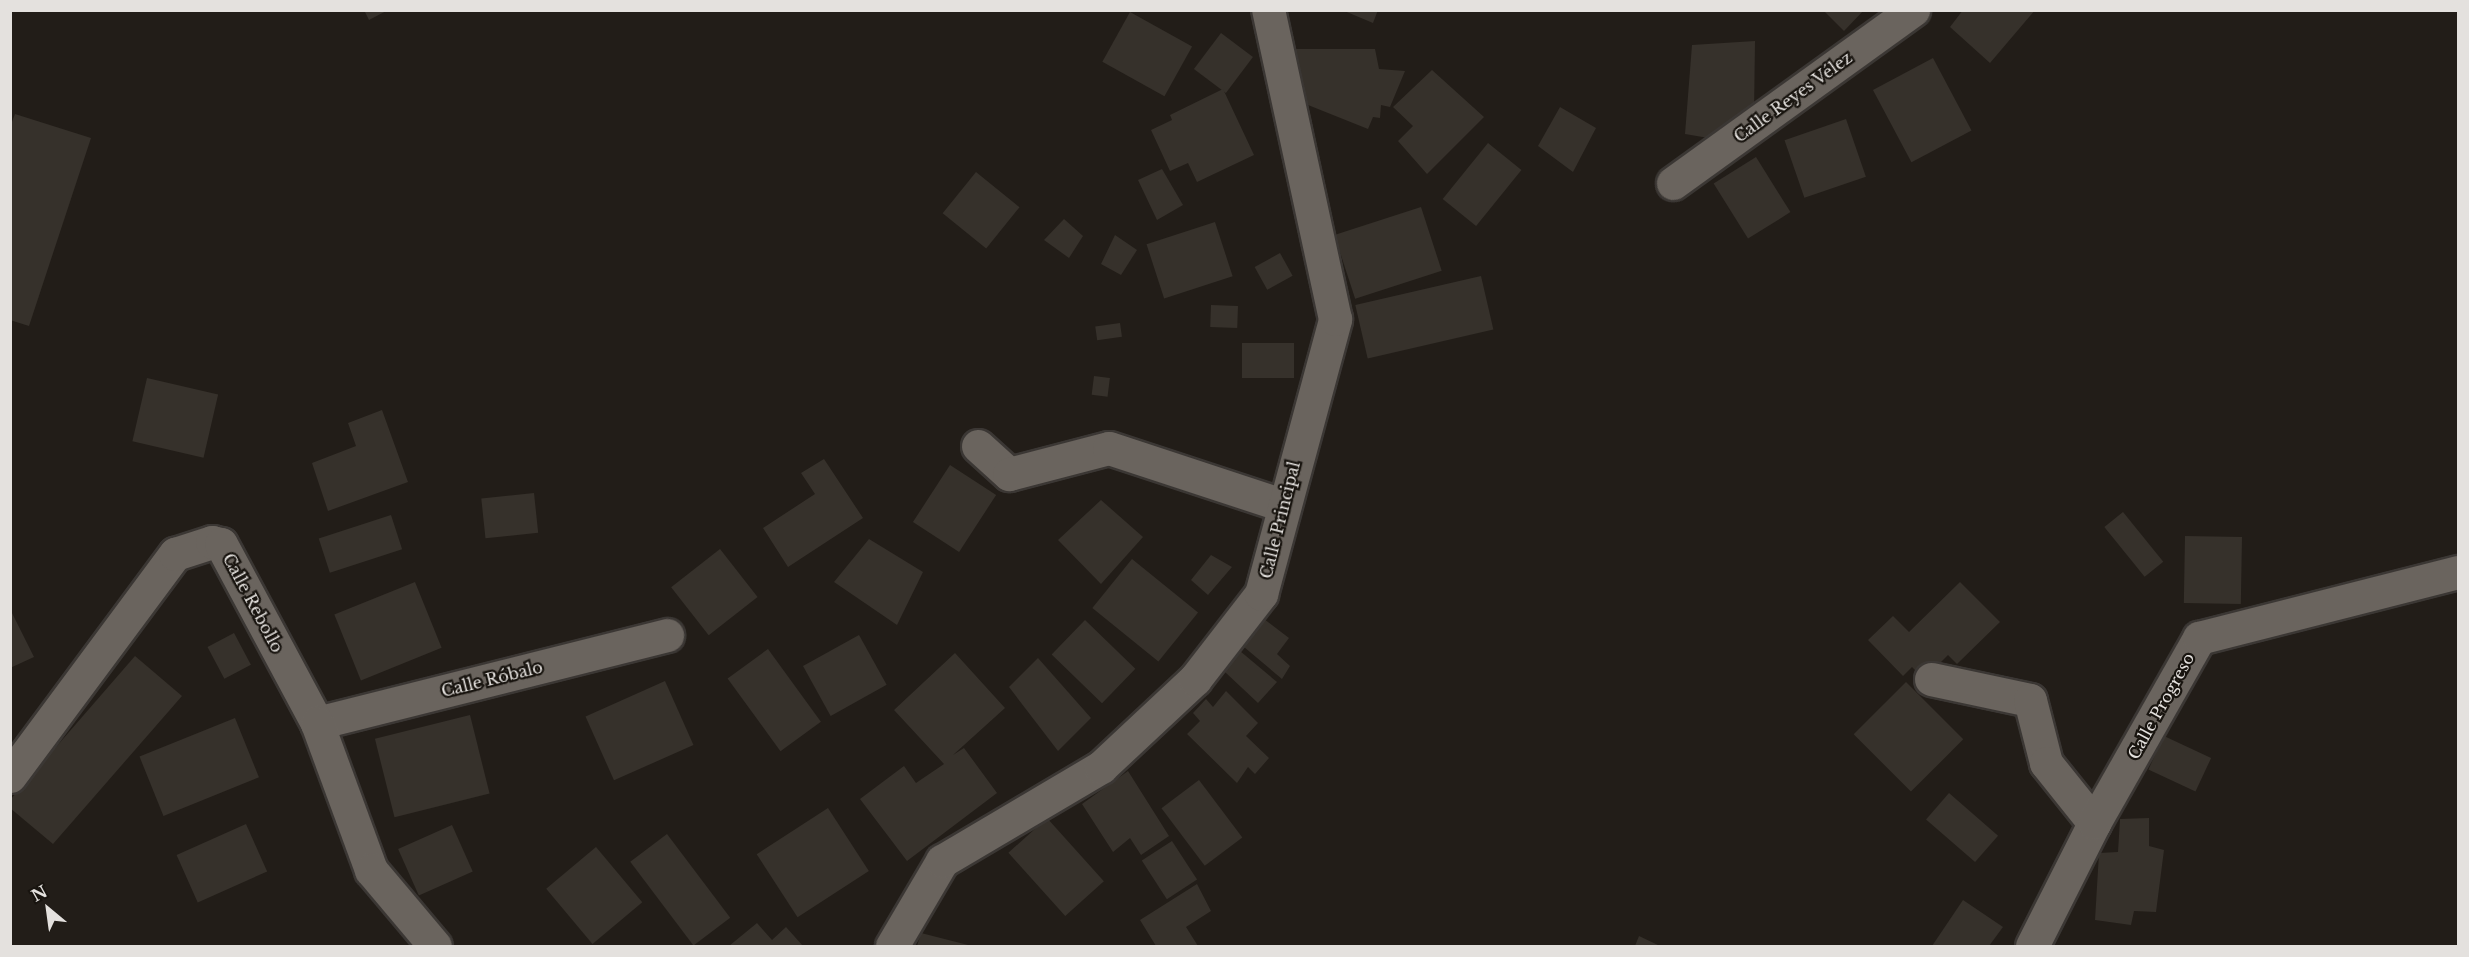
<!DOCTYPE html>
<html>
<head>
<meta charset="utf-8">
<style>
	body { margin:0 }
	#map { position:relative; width:2469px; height:957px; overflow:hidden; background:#221d18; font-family:"Libre Baskerville",serif }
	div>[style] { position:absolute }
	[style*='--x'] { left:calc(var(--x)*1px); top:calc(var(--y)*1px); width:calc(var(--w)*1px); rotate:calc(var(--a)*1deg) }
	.building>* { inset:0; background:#36312b; transform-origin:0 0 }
	.roads { filter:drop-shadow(2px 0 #3b3734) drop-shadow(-2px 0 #3b3734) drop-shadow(0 2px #3b3734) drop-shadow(0 -2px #3b3734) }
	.minor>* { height:33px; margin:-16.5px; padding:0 16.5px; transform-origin:16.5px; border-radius:16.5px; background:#6a645e }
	span { translate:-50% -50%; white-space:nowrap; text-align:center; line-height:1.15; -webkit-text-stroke:4.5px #18140f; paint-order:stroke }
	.street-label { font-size:16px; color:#e4e1de }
	.frame { position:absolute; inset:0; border:12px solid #e4e1de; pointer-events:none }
	.north { position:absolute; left:18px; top:879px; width:60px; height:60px; -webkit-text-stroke:4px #18140f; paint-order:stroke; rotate:331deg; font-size:16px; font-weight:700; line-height:24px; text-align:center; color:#e4e1de }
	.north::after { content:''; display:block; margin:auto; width:21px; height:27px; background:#e4e1de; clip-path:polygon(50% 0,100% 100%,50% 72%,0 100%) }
</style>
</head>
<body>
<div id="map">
	<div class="building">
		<i style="clip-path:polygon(364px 10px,388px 10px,369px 20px)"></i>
		<i style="clip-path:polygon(1342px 10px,1378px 10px,1373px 23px)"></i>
		<i style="clip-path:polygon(1823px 10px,1864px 10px,1844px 31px)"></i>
		<i style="clip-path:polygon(1963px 10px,2035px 10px,1990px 63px,1950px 27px)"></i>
		<i style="left:1130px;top:12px;width:71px;height:57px;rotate:29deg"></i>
		<i style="left:1221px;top:33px;width:40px;height:45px;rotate:37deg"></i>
		<i style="clip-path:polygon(1755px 41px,1754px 113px,1726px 141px,1685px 134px,1692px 45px)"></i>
		<i style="clip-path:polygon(1286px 49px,1375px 49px,1379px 69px,1405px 71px,1390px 107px,1381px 105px,1380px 118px,1373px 117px,1368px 129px,1298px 101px)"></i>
		<i style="left:1933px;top:58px;width:82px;height:68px;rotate:62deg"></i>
		<i style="clip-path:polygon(1432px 70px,1484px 117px,1427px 174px,1398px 141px,1413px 126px,1393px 107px)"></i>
		<i style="clip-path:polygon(1223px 89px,1254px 155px,1197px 182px,1188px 163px,1170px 171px,1151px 130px,1172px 120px,1170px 115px)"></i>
		<i style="clip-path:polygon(1560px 107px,1596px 128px,1573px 172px,1538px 146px)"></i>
		<i style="clip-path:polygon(15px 114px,91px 138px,29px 326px,10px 320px,10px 127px)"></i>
		<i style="left:1846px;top:119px;width:61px;height:65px;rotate:71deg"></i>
		<i style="left:1488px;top:143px;width:43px;height:72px;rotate:39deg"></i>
		<i style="left:1756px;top:157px;width:65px;height:50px;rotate:58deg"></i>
		<i style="clip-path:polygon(1162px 169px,1183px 205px,1157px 220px,1138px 180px)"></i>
		<i style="left:976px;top:172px;width:56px;height:53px;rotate:39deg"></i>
		<i style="left:1421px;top:207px;width:67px;height:91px;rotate:72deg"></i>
		<i style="clip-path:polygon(1064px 219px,1083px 236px,1069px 258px,1044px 240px)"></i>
		<i style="left:1215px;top:222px;width:57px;height:72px;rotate:72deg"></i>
		<i style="clip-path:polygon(1115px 235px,1137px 250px,1121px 275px,1101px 264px)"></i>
		<i style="left:1280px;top:253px;width:26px;height:29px;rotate:61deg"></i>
		<i style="left:1481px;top:276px;width:55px;height:129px;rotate:77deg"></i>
		<i style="left:1211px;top:305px;width:27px;height:22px;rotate:2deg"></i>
		<i style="left:1120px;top:323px;width:14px;height:25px;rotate:82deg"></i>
		<i style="left:1242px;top:343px;width:52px;height:35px"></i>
		<i style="left:1094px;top:376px;width:16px;height:19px;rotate:7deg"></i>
		<i style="left:147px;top:378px;width:73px;height:65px;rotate:13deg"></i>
		<i style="clip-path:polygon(382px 410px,408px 482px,328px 511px,312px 463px,356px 446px,348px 423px)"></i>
		<i style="clip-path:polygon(824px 459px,863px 518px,788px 567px,763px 528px,815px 494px,801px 473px)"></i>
		<i style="left:950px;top:465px;width:55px;height:68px;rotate:33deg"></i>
		<i style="left:534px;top:493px;width:40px;height:53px;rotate:84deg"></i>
		<i style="clip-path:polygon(1101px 500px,1143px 537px,1101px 584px,1058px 540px)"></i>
		<i style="left:2123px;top:512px;width:64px;height:24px;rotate:51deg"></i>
		<i style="left:391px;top:515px;width:36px;height:76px;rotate:72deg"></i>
		<i style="left:2185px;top:536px;width:57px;height:67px;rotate:1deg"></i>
		<i style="clip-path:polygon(869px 539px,923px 572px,897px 625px,834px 582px)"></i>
		<i style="left:720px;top:549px;width:61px;height:62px;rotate:52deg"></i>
		<i style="clip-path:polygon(1211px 555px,1232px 567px,1208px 595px,1191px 580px)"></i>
		<i style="left:1132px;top:559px;width:85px;height:63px;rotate:39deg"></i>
		<i style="left:415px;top:582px;width:71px;height:87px;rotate:68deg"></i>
		<i style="clip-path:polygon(1960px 582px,2000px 622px,1957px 664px,1948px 655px,1924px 679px,1912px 667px,1903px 676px,1868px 640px,1893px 616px,1909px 632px)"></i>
		<i style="clip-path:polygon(10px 609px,34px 657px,10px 668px)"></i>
		<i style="clip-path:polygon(1264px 619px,1289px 638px,1277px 654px,1290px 666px,1282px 679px,1244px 647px)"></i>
		<i style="left:1085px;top:620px;width:70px;height:48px;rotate:44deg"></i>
		<i style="left:234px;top:633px;width:36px;height:30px;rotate:62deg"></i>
		<i style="left:859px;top:635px;width:57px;height:64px;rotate:61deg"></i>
		<i style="left:768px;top:649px;width:90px;height:50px;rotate:54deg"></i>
		<i style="clip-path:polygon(1240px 651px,1277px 682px,1258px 703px,1225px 672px)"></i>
		<i style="clip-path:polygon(955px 653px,1005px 708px,953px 755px,964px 748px,997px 793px,907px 861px,860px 799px,904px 766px,916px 783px,944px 764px,894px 710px)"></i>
		<i style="clip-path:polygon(135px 656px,182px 696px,53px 844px,10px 808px,10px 800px)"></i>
		<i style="clip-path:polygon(1038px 658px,1091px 718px,1058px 751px,1009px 687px)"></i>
		<i style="left:665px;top:681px;width:70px;height:87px;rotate:66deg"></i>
		<i style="left:1906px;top:682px;width:81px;height:74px;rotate:45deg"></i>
		<i style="clip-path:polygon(1226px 691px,1258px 723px,1246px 736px,1269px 758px,1255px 774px,1248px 767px,1237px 783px,1187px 734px,1200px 721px,1193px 713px,1206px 699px,1213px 707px)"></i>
		<i style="left:470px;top:715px;width:81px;height:98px;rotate:76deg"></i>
		<i style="left:235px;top:718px;width:64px;height:103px;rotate:68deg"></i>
		<i style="left:2164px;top:736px;width:52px;height:37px;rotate:25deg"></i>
		<i style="clip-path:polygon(1128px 771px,1169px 836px,1141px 855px,1130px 838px,1113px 852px,1082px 804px)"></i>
		<i style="left:1199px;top:780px;width:72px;height:47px;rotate:53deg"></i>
		<i style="left:1949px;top:793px;width:65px;height:35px;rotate:41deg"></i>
		<i style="left:828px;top:808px;width:75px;height:85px;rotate:57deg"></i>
		<i style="left:1047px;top:818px;width:85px;height:52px;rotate:48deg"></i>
		<i style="clip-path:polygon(2149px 818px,2149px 846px,2164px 850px,2156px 912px,2134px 911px,2131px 925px,2095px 920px,2099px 853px,2118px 852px,2120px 819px)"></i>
		<i style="left:246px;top:824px;width:52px;height:76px;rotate:66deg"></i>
		<i style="left:452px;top:825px;width:51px;height:59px;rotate:66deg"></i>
		<i style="left:667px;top:834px;width:105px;height:46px;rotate:53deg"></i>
		<i style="left:1172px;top:841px;width:46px;height:36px;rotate:57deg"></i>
		<i style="left:596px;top:847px;width:72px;height:65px;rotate:50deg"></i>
		<i style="clip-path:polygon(1197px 884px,1211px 911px,1186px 927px,1198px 946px,1156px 946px,1140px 920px)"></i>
		<i style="clip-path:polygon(1963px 900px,2003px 927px,1989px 946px,1932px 946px)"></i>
		<i style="clip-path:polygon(757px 923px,772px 940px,786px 927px,803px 946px,729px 946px)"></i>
		<i style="clip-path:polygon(921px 933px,972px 946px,917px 946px)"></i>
		<i style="clip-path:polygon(1639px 936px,1660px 946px,1635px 946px)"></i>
	</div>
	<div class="roads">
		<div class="minor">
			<i style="--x:1673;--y:183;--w:296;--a:-35.8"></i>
			<i style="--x:978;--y:446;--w:42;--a:42.1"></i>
			<i style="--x:1009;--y:474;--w:103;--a:-14.6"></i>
			<i style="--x:1109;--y:448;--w:182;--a:18.2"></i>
			<i style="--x:1931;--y:679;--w:101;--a:12"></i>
			<i style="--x:2030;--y:700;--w:65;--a:75.7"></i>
			<i style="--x:2046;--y:763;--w:77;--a:51.3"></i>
			<i style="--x:317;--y:723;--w:361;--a:-14.1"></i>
			<i style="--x:10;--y:776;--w:277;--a:-53.4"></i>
			<i style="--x:175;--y:554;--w:39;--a:-18"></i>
			<i style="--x:212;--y:542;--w:9;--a:13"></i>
			<i style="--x:221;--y:544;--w:203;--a:61.8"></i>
			<i style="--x:317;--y:723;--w:157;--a:69.8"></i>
			<i style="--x:371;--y:870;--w:99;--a:49.9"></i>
			<i style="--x:892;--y:946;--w:99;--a:-59.5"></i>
			<i style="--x:942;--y:861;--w:185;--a:-30.6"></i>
			<i style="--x:1101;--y:767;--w:129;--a:-43.1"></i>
			<i style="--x:1195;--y:679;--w:108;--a:-52.2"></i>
			<i style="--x:1261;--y:594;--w:285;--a:-74.9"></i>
			<i style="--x:1335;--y:319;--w:316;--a:-102.2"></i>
			<i style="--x:2032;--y:946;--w:138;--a:-63.2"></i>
			<i style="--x:2094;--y:823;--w:213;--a:-60.4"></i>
			<i style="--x:2199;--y:638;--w:267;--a:-14.3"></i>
		</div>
	</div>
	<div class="street-label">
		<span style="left:1793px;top:97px;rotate:-36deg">Calle Reyes Vélez</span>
		<span style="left:1280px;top:520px;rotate:-76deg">Calle Principal</span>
		<span style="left:253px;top:603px;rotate:62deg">Calle Rebollo</span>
		<span style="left:492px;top:679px;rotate:-14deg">Calle Róbalo</span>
		<span style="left:2161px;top:706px;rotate:-61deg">Calle Progreso</span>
	</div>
	<div class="frame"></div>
	<div class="north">N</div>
</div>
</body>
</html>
